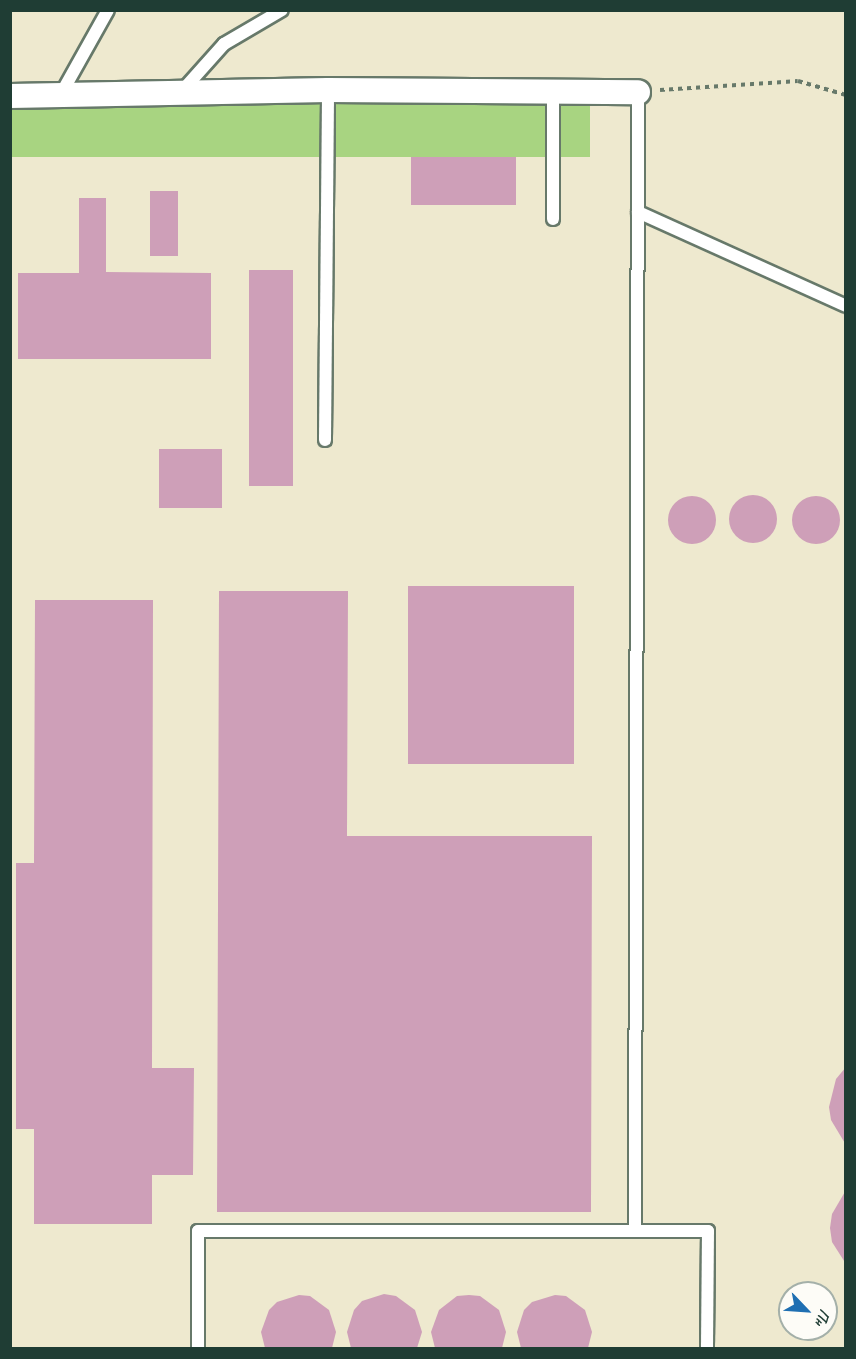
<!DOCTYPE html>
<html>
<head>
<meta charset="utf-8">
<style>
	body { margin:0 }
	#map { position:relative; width:856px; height:1359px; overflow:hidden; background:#eee9cf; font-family:Caveat,sans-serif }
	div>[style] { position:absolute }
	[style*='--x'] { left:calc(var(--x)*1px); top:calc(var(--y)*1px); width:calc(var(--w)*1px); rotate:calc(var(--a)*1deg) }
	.green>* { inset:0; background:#a8d481; transform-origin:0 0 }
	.building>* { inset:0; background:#ce9fb8; transform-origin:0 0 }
	.round { border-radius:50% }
	.path>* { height:4px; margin-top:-2px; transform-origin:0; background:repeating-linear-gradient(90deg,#67796a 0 4.5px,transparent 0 9px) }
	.roads { filter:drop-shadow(2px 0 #67796a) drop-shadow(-2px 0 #67796a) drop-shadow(0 2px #67796a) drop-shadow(0 -2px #67796a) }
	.lane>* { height:12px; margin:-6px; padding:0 6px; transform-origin:6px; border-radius:6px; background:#fff }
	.street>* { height:24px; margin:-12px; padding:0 12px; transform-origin:12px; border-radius:12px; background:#fff }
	span { translate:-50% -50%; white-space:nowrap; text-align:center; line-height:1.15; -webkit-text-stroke:4.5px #fdfcf7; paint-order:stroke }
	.frame { position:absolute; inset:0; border:12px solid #1f3d34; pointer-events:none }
	.north { position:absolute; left:778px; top:1281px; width:60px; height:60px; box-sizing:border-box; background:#fdfcf7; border:2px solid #a4b0a9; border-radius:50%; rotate:115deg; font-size:16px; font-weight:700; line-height:24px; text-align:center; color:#1f3d34 }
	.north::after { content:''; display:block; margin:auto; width:21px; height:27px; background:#1f6fb2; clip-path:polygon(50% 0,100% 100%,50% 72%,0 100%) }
</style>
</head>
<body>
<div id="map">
	<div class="green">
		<i style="left:590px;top:88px;width:69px;height:580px;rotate:90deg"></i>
	</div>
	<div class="building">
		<i style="left:411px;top:157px;width:105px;height:48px"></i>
		<i style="left:150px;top:191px;width:28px;height:65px"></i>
		<i style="clip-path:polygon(79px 198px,106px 198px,106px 272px,211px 273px,211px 359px,18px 359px,18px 273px,79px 273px)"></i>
		<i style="left:249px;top:270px;width:44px;height:216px"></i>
		<i style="left:159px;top:449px;width:63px;height:59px"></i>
		<i class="round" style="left:729px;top:495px;width:48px;height:48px"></i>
		<i class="round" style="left:792px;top:496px;width:48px;height:48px"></i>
		<i class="round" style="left:668px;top:496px;width:48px;height:48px"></i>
		<i style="left:408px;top:586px;width:166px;height:178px"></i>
		<i style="clip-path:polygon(219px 591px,348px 591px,347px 836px,592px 836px,591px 1212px,217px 1212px)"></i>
		<i style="clip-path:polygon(35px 600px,153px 600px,152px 1068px,194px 1068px,193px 1175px,152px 1175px,152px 1224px,34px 1224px,34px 1129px,16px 1129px,16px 863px,34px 863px)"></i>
		<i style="clip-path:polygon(846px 1067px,846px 1145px,831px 1120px,829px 1107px,836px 1079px)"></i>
		<i style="clip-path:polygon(846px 1190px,846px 1264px,832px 1242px,830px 1228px,832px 1214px)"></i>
		<i style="clip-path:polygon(384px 1294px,396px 1296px,415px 1310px,422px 1332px,417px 1348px,351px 1348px,347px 1332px,354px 1310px,362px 1301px)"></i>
		<i style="clip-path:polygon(299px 1295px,310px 1296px,329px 1310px,336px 1332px,332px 1348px,265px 1348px,261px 1332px,269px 1310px,277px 1302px)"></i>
		<i style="clip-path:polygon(469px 1295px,480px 1296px,499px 1310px,506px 1332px,502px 1348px,435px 1348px,431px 1332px,439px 1310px,457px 1296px)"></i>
		<i style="clip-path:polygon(555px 1295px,566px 1296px,585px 1310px,592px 1332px,588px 1348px,521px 1348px,517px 1332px,524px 1310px,532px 1302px)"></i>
	</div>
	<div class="path">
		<i style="--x:660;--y:90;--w:138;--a:-3.7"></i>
		<i style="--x:798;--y:81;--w:50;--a:16.3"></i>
	</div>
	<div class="roads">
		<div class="lane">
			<i style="--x:182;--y:91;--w:63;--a:-48.2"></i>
			<i style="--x:224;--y:44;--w:67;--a:-30.4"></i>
			<i style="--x:61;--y:94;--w:96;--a:-60.8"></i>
			<i style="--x:638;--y:212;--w:228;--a:24.3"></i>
			<i style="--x:553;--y:219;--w:126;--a:-90"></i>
			<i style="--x:325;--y:440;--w:350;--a:-89.5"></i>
			<i style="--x:635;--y:1231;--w:1139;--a:-89.85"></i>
			<i style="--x:198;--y:1348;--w:117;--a:-90"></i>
			<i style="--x:198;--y:1231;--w:510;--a:0"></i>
			<i style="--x:708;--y:1231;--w:117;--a:90.5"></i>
		</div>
		<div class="street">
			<i style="--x:10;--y:96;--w:318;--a:-1.1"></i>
			<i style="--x:328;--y:90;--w:310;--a:0.4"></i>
		</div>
	</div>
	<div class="frame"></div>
	<div class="north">Пн</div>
</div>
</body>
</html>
